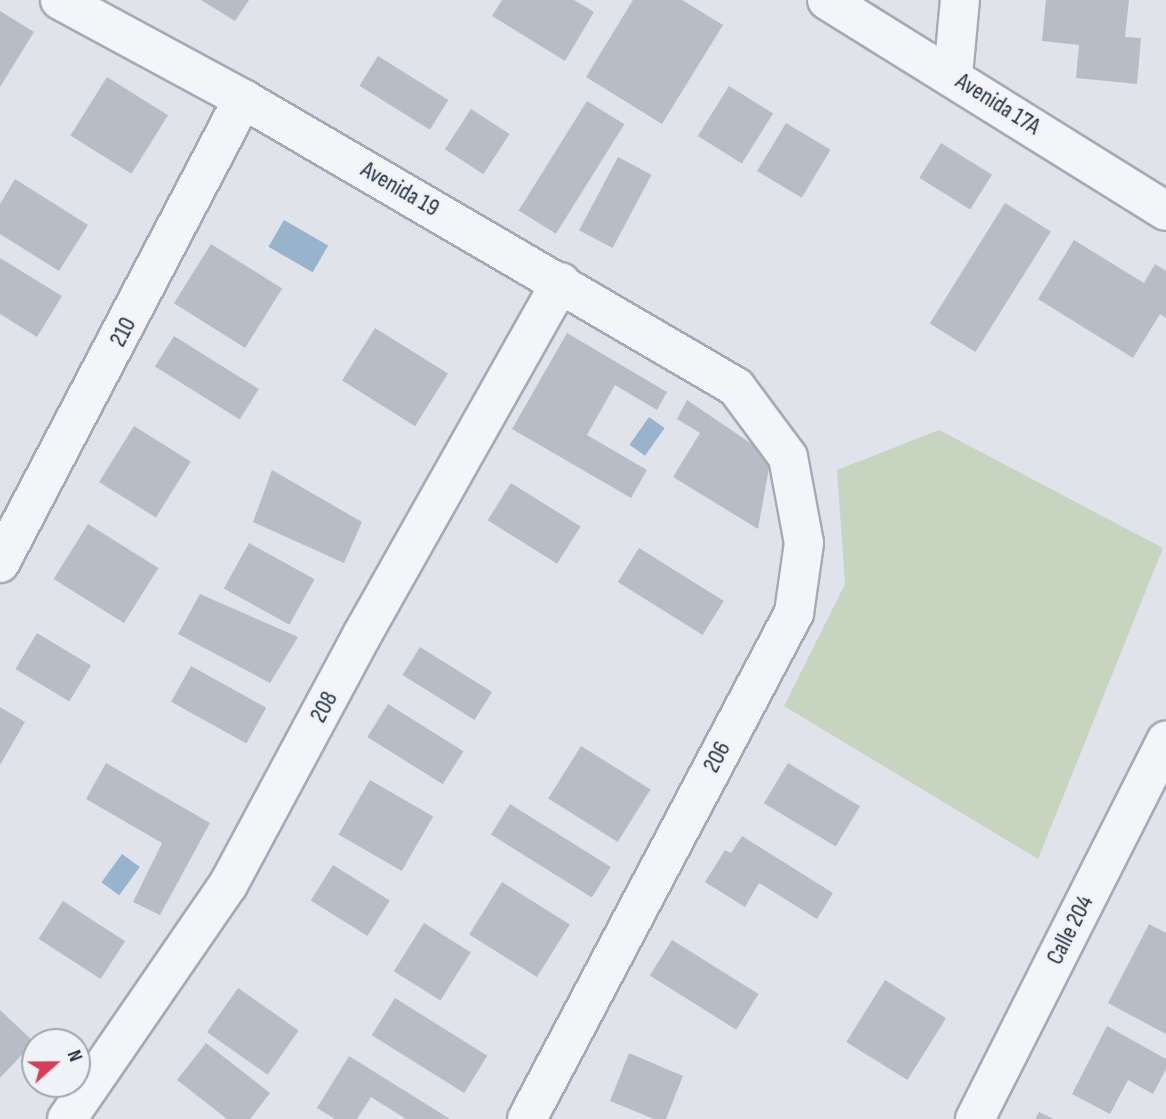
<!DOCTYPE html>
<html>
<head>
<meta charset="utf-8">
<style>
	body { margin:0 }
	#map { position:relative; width:1166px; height:1119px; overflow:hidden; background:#e0e4ea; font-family:"Sofia Sans Condensed",sans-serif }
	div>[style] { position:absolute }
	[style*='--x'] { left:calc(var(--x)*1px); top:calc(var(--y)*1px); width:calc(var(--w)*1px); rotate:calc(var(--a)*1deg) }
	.green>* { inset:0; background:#c6d4c0 }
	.water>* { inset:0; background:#98b3cc; transform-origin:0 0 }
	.building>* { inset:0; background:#b7bdc7; transform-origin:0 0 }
	.roads { filter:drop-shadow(2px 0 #a5abb4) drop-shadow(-2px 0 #a5abb4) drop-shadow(0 2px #a5abb4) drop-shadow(0 -2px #a5abb4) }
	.minor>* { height:38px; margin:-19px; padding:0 19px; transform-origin:19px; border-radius:19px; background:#f3f5f8 }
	span { translate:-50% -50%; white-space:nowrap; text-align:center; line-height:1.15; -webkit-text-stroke:5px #eff3f7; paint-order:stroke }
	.street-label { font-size:24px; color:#273242 }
	.north { position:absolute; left:21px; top:1028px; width:70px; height:70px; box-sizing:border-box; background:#eff3f7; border:2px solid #9fa6af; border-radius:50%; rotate:69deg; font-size:19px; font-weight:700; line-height:28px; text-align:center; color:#273242 }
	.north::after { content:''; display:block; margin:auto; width:24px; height:32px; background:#d73d5a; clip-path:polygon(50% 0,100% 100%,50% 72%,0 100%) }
</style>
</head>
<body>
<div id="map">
	<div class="green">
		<i style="clip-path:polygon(939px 430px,1163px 548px,1038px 859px,784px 706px,845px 584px,837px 470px)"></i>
	</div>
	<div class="water">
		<i style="left:284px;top:220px;width:51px;height:31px;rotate:30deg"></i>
		<i style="left:649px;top:417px;width:19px;height:34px;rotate:35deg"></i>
		<i style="left:122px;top:854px;width:22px;height:35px;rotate:36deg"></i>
	</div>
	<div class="building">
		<i style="clip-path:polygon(201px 0,249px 0,235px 21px)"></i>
		<i style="clip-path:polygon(502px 0,574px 0,594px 12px,565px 61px,492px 16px)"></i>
		<i style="clip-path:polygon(633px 0,682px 0,723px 25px,662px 124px,586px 77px)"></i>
		<i style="clip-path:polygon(1046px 0,1129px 0,1125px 37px,1141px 38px,1137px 84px,1076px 78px,1079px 45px,1042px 41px)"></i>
		<i style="clip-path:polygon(0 11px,34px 32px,0 87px)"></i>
		<i style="left:378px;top:56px;width:83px;height:35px;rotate:32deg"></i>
		<i style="left:107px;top:77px;width:72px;height:69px;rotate:32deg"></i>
		<i style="left:729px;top:86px;width:52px;height:59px;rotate:32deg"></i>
		<i style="left:587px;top:101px;width:44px;height:129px;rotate:32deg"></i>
		<i style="left:471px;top:109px;width:46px;height:48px;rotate:33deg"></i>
		<i style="left:786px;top:123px;width:52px;height:56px;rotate:31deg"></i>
		<i style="left:941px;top:143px;width:60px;height:41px;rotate:32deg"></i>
		<i style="left:618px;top:157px;width:38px;height:83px;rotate:28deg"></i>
		<i style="clip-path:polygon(15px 179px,88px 225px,59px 271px,0 234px,0 204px)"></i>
		<i style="left:1005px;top:203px;width:54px;height:142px;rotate:32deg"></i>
		<i style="clip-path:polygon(1074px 240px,1144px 283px,1155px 264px,1166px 271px,1166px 318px,1160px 314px,1133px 358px,1038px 299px)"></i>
		<i style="left:211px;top:244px;width:84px;height:70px;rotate:32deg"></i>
		<i style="clip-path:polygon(0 258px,62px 296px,37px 337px,0 314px)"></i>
		<i style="left:375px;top:328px;width:86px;height:62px;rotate:32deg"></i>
		<i style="clip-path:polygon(567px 333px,667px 392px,657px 410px,615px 385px,587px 435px,647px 470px,631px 498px,512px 429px)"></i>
		<i style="left:174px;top:336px;width:100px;height:36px;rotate:32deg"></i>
		<i style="clip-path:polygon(687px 400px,771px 457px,758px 529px,673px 477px,700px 433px,677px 419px)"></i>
		<i style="left:134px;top:426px;width:67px;height:66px;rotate:32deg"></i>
		<i style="clip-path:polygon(272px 470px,362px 522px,344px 563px,253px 522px)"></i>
		<i style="left:511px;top:483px;width:82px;height:44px;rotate:32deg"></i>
		<i style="left:88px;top:524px;width:83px;height:65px;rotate:32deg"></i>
		<i style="left:249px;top:543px;width:75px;height:52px;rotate:29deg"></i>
		<i style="left:639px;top:548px;width:100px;height:40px;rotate:32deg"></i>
		<i style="clip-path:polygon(200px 594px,298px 637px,270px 683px,178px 634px)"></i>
		<i style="left:37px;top:633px;width:63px;height:42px;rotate:31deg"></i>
		<i style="left:420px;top:647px;width:85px;height:33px;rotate:32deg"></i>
		<i style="left:191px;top:666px;width:86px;height:41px;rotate:29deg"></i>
		<i style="left:388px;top:704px;width:89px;height:39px;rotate:32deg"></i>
		<i style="clip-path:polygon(0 707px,25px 722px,0 765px)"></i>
		<i style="left:581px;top:746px;width:82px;height:62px;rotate:32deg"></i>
		<i style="clip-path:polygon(106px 763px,210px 823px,160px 915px,133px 902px,162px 843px,86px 799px)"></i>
		<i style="left:788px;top:763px;width:84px;height:47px;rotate:31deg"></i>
		<i style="left:370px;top:780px;width:73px;height:63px;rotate:30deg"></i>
		<i style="left:510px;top:804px;width:119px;height:36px;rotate:32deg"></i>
		<i style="clip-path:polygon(742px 836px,833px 893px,817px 919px,759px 883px,745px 907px,705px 882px,725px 850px,731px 853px)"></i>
		<i style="left:333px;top:865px;width:67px;height:42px;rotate:32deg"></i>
		<i style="left:502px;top:882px;width:80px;height:62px;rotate:32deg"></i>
		<i style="left:63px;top:901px;width:74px;height:45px;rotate:33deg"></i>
		<i style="left:424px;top:923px;width:55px;height:57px;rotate:32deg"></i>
		<i style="clip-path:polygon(1149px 924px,1166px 933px,1166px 1034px,1108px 1003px)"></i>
		<i style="left:672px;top:940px;width:102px;height:42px;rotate:32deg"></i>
		<i style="left:885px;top:980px;width:72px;height:73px;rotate:32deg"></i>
		<i style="left:238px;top:988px;width:74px;height:54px;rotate:35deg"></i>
		<i style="left:395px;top:998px;width:109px;height:44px;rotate:32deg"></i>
		<i style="clip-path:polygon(0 1010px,34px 1042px,0 1078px)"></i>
		<i style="clip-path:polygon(1107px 1026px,1166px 1059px,1166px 1069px,1153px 1094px,1128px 1080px,1110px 1114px,1072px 1094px)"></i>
		<i style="clip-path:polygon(206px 1043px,270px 1093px,250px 1119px,227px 1119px,177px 1080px)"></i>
		<i style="clip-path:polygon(629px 1053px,683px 1076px,666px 1119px,654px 1119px,610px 1101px)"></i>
		<i style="clip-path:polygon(349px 1056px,450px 1119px,406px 1119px,371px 1097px,357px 1119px,335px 1119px,317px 1108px)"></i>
		<i style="clip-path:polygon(1039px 1112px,1054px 1119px,1035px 1119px)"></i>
	</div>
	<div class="roads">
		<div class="minor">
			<i style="--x:60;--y:0;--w:208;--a:28.4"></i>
			<i style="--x:243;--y:99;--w:571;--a:30.29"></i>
			<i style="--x:736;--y:387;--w:87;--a:53.4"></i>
			<i style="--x:788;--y:457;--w:87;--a:79.5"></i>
			<i style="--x:804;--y:543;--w:71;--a:98.1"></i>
			<i style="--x:794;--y:613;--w:572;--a:117.82"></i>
			<i style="--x:827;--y:0;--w:399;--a:31.9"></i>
			<i style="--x:953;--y:75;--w:75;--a:-84.7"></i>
			<i style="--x:0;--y:563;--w:524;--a:-62.36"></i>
			<i style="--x:67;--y:1119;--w:284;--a:-55.5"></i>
			<i style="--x:228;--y:885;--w:284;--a:-61.8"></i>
			<i style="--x:362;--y:635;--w:405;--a:-60.6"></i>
			<i style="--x:975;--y:1119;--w:424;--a:-63.2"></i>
		</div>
	</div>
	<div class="street-label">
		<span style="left:998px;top:104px;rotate:32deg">Avenida 17A</span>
		<span style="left:400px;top:189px;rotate:30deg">Avenida 19</span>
		<span style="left:123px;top:332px;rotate:-63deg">210</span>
		<span style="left:324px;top:707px;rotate:-62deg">208</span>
		<span style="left:717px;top:757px;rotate:-62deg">206</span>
		<span style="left:1070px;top:930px;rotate:-63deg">Calle 204</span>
	</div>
	<div class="north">N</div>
</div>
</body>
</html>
